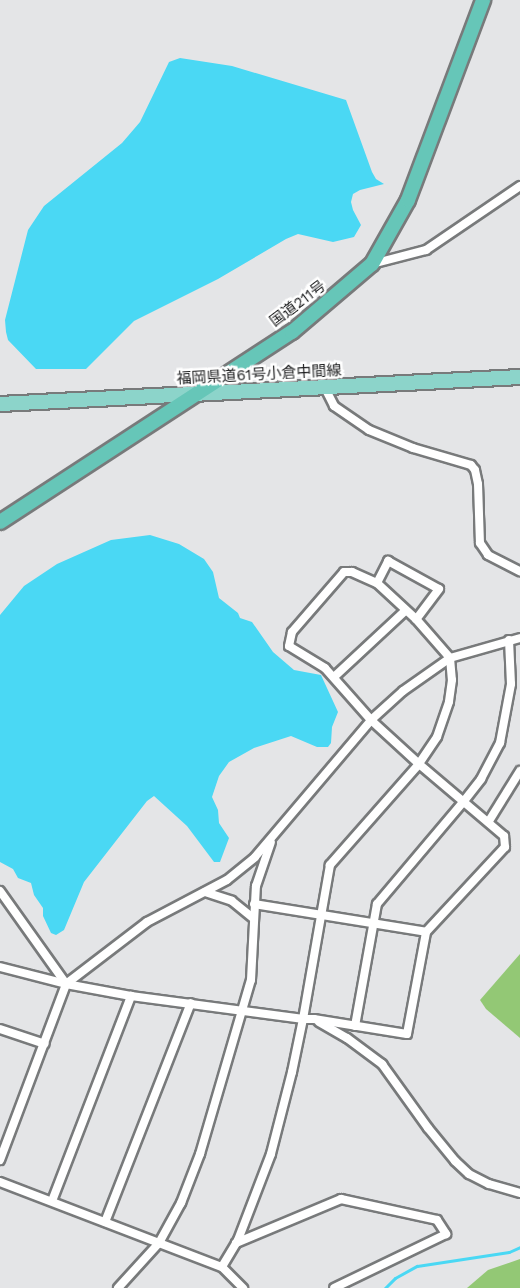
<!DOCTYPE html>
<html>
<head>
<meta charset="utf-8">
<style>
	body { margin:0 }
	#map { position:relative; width:520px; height:1288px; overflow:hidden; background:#e4e5e7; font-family:"Work Sans","Noto Sans JP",sans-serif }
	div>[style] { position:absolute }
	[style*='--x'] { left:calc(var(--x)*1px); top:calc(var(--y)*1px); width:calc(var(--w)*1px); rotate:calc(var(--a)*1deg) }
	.forest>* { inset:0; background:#93c875 }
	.water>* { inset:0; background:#4ad8f4 }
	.stream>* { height:3px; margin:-1.5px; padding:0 1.5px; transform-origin:1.5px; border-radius:1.5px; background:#4ad8f4 }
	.roads { filter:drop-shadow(2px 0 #787a7b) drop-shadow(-2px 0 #787a7b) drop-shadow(0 2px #787a7b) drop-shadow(0 -2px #787a7b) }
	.minor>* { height:8px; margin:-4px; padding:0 4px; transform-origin:4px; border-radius:4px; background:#fff }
	.primary>* { height:14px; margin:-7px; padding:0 7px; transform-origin:7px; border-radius:7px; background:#8cd4ca }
	.trunk>* { height:14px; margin:-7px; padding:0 7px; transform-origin:7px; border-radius:7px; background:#66c6b8 }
	span { translate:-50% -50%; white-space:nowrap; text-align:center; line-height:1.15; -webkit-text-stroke:5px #fff; paint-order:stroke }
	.street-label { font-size:15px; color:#1e1f20 }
</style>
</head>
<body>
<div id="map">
	<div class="forest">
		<i style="clip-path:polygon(520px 954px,520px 1038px,486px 1009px,480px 1000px)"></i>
		<i style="clip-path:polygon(520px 1259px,520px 1288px,467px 1288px,488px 1270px)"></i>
	</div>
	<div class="water">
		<i style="clip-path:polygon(180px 58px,232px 66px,346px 100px,372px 172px,376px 179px,384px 184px,360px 190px,353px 194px,351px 202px,353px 210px,361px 225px,354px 237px,333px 242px,298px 234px,286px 239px,218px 279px,134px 321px,86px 369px,36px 369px,8px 340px,6px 332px,5px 320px,28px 230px,44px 206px,122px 143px,140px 122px,169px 62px)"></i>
		<i style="clip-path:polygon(150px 535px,179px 544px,204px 559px,213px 572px,219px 598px,238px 613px,240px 618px,252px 622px,273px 652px,294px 670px,321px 675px,338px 712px,332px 727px,331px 743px,328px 747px,317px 747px,291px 736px,254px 748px,229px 762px,219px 776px,212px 797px,218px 810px,219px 823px,229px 838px,220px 862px,214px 862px,187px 826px,154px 796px,147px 801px,84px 882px,64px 930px,56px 935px,51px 933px,43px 916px,43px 908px,34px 895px,31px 883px,18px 878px,13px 869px,0 862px,0 615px,24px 586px,57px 564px,111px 540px)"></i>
	</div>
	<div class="stream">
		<i style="--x:385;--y:1288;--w:14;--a:-45"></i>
		<i style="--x:395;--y:1278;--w:25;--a:-29"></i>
		<i style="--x:417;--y:1266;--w:93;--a:-8.7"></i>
		<i style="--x:509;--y:1252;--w:12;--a:-24"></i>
	</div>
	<div class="roads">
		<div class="minor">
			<i style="--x:372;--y:264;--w:56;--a:-14.5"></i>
			<i style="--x:426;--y:250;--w:114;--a:-34.2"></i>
			<i style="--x:325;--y:388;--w:20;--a:63"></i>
			<i style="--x:334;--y:406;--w:42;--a:34.4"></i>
			<i style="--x:369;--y:430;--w:48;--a:22.2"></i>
			<i style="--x:413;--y:448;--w:60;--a:16.3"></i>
			<i style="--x:471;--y:465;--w:6;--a:51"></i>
			<i style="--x:475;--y:470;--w:14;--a:78"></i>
			<i style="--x:478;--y:484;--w:59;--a:88.1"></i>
			<i style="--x:480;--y:543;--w:14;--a:56"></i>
			<i style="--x:488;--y:555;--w:36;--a:27"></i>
			<i style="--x:377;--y:583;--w:25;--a:-63"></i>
			<i style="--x:388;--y:561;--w:58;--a:28.8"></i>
			<i style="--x:439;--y:589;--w:38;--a:127"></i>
			<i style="--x:334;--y:677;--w:98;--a:-42.9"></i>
			<i style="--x:489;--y:821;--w:59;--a:-58.2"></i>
			<i style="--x:0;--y:891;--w:114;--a:54.6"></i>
			<i style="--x:205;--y:892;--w:28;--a:18"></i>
			<i style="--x:232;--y:901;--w:28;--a:39"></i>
			<i style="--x:254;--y:904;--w:174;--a:9.2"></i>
			<i style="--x:0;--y:967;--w:68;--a:14.4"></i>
			<i style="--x:66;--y:984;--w:66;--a:10.5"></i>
			<i style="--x:131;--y:996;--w:174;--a:7.6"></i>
			<i style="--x:303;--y:1019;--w:11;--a:0"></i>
			<i style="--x:314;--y:1019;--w:94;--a:9.2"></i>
			<i style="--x:407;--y:1034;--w:104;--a:-79.4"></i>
			<i style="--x:426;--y:932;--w:116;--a:-47.1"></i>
			<i style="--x:505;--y:847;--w:11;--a:-95"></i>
			<i style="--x:504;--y:836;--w:111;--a:-139.7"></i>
			<i style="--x:419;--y:764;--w:65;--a:-137.5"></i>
			<i style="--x:371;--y:720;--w:69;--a:-131.5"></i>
			<i style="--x:325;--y:668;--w:42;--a:-148.6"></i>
			<i style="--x:289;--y:646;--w:14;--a:-78"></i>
			<i style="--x:292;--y:632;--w:79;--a:-49.1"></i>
			<i style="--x:344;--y:572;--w:8;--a:0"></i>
			<i style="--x:352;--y:572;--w:27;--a:24"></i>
			<i style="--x:377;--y:583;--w:53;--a:42.7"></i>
			<i style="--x:416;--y:619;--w:52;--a:48.9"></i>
			<i style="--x:450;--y:658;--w:22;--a:85"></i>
			<i style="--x:452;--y:680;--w:22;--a:98"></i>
			<i style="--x:449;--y:702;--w:37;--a:109"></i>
			<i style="--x:437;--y:737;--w:32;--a:124"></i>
			<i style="--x:419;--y:764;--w:135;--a:131.4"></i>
			<i style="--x:330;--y:865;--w:52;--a:100"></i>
			<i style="--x:321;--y:916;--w:105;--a:99.9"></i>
			<i style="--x:303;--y:1019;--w:54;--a:101.7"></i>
			<i style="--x:292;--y:1072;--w:85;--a:104.4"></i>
			<i style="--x:271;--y:1154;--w:92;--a:111"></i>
			<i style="--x:238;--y:1240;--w:31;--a:121"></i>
			<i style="--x:319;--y:1022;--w:32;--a:30"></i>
			<i style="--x:347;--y:1038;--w:44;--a:36.6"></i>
			<i style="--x:382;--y:1064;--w:79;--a:54.3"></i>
			<i style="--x:428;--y:1128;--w:43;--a:50.7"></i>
			<i style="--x:455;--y:1161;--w:19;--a:43"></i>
			<i style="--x:469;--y:1174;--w:22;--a:27"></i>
			<i style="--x:489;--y:1184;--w:32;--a:16"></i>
			<i style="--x:355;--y:1026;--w:124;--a:-79.8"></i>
			<i style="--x:377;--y:904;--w:135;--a:-49.8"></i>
			<i style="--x:464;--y:801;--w:28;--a:-52"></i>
			<i style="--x:481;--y:779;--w:41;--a:-62.2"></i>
			<i style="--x:500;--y:743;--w:60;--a:-79.4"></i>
			<i style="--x:511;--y:684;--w:44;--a:-92.6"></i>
			<i style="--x:0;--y:1029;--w:47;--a:18.4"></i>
			<i style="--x:0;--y:1160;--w:188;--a:-69.4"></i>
			<i style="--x:66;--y:984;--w:102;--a:-37.4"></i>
			<i style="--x:147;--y:922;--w:90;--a:-27.7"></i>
			<i style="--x:227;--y:880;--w:36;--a:-39"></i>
			<i style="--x:255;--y:857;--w:180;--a:-49.7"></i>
			<i style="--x:371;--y:720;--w:43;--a:-42.2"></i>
			<i style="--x:403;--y:691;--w:57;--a:-35.1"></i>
			<i style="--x:450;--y:658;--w:73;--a:-15.9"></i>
			<i style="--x:0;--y:1182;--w:238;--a:21"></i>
			<i style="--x:222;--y:1267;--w:30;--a:45"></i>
			<i style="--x:52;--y:1201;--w:220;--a:-68.9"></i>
			<i style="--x:105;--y:1222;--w:235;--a:-68.6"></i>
			<i style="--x:236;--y:1243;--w:114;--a:-22.7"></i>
			<i style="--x:341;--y:1199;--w:98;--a:12.3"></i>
			<i style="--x:437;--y:1220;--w:17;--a:57"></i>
			<i style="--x:446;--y:1234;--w:124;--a:154.3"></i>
			<i style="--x:118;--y:1288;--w:61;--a:-47.7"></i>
			<i style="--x:159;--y:1243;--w:46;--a:-61.2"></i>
			<i style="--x:181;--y:1203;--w:53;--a:-68.8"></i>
			<i style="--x:200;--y:1154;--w:181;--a:-73.7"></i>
			<i style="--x:251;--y:980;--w:94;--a:-87"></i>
			<i style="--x:256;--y:886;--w:46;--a:-71.2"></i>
		</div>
		<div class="primary">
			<i style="--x:0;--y:404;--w:521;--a:-2.97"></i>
		</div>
		<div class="trunk">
			<i style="--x:0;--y:522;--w:348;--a:-33.1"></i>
			<i style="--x:292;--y:332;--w:105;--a:-40.4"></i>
			<i style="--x:372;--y:264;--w:73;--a:-60.6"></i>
			<i style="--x:408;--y:200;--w:214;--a:-69.4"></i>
		</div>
	</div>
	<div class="street-label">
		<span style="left:298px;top:304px;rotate:-37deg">国道211号</span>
		<span style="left:259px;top:375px;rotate:-3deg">福岡県道61号小倉中間線</span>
	</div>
</div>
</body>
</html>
